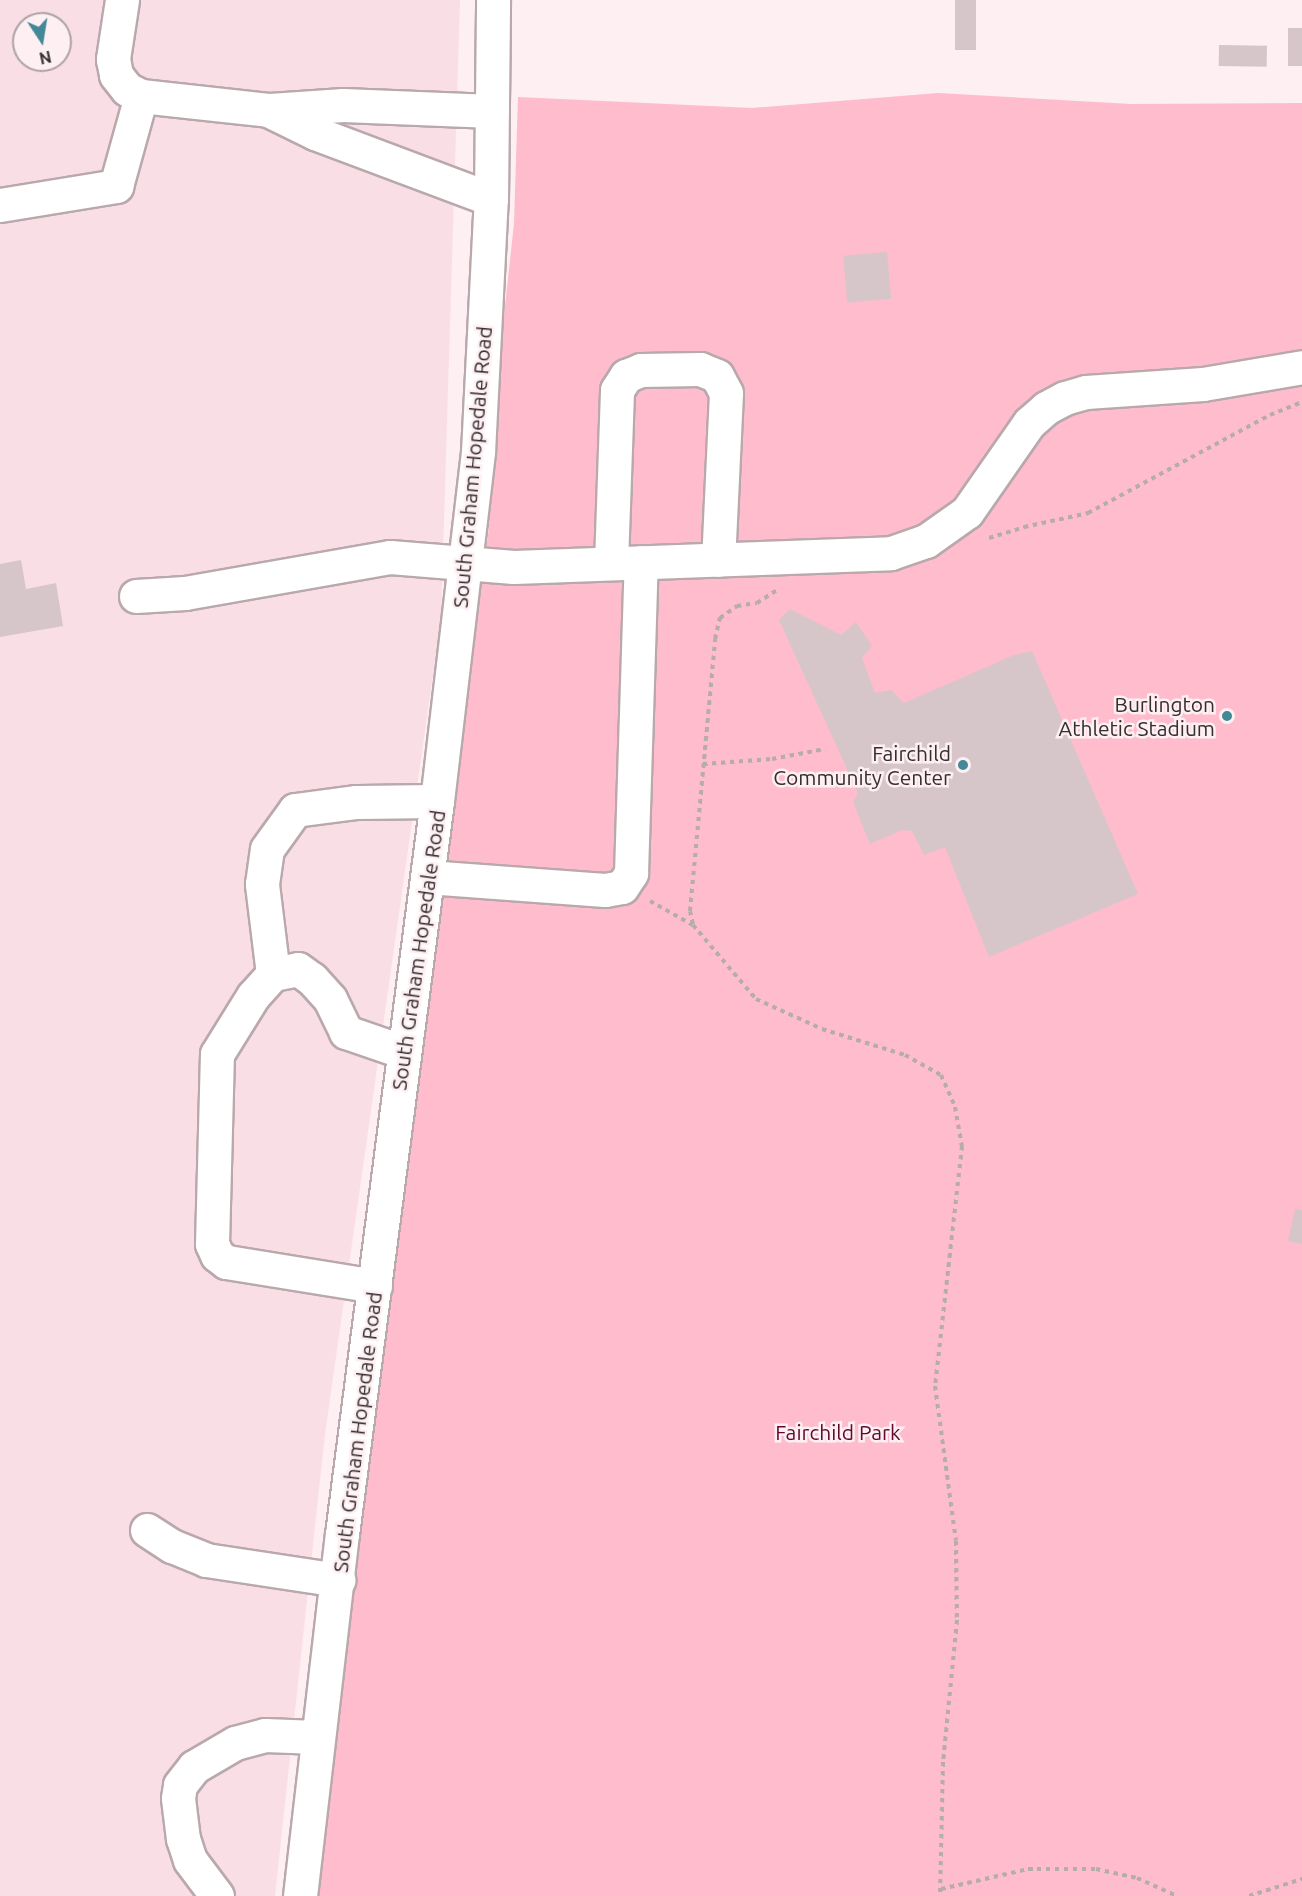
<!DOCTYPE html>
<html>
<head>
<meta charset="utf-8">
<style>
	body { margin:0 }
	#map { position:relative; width:1302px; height:1896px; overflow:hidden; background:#fdeff2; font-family:Ubuntu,sans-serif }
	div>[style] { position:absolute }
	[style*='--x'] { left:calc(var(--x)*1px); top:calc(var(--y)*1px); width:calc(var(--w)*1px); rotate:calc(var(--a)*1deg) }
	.built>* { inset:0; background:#f9dfe5 }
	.green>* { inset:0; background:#febccc }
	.building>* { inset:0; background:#d6c6c9; transform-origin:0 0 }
	.path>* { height:4px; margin-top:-2px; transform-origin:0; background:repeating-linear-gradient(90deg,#b6abad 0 4.5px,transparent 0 9px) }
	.roads { filter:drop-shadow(2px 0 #b9a8ac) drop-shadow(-2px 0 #b9a8ac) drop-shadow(0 2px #b9a8ac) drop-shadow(0 -2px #b9a8ac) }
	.minor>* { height:33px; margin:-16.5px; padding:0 16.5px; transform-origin:16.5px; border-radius:16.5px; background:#fff }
	.dots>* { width:16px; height:16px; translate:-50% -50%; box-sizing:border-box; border:3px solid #fdeff2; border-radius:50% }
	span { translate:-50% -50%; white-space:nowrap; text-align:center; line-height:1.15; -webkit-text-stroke:5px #fdeff2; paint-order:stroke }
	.street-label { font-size:21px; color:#342e2f }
	.poi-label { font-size:21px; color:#342e2f }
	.right { translate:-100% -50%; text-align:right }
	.park-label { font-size:21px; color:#62082f }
	.north { position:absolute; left:12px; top:12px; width:60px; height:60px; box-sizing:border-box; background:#fdeff2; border:2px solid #ada2a4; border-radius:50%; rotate:168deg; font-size:16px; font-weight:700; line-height:24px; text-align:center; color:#342e2f }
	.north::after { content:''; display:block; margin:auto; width:21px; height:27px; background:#438896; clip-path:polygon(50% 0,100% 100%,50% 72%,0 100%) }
</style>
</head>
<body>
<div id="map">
	<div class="built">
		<i style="clip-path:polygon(evenodd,0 0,460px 0,441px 618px,325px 1434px,275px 1896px,0 1896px,0 0,24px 24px,60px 24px,60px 60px,24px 60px,24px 24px)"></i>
	</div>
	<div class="green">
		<i style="clip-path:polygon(938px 93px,1131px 104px,1302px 103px,1302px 1896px,317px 1896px,326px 1751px,406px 1172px,419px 1053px,440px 921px,446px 859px,489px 527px,498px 371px,514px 223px,518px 97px,752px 108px)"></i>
	</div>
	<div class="building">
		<i style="left:955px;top:0;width:21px;height:50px"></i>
		<i style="left:1288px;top:28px;width:14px;height:38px"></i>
		<i style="left:1219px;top:45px;width:48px;height:21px;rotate:1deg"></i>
		<i style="left:887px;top:252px;width:47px;height:44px;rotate:85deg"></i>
		<i style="clip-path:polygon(21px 560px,26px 589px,56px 583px,63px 626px,0 637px,0 564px)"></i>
		<i style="clip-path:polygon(790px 609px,841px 635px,856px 622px,872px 646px,862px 658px,875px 693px,891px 690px,904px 703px,1014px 655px,1032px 651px,1138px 894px,989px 957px,945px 847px,924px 855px,912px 831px,902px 830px,870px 844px,853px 802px,858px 793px,779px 620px)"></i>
		<i style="clip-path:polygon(1295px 1209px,1302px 1210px,1302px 1244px,1288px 1241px)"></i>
	</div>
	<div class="path">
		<i style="--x:989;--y:538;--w:37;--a:-17"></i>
		<i style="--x:1024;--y:527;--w:66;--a:-12.3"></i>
		<i style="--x:1088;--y:513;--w:207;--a:-28.3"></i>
		<i style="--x:1270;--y:415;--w:35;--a:-22"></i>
		<i style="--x:703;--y:764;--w:69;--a:-4.1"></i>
		<i style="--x:772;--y:759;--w:54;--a:-10.7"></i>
		<i style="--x:650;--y:901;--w:49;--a:29.2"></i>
		<i style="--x:693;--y:925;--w:97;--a:49.6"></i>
		<i style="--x:756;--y:999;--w:72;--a:24.4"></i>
		<i style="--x:822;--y:1029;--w:87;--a:17.4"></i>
		<i style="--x:905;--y:1055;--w:41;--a:29.1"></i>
		<i style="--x:941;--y:1075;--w:35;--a:66"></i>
		<i style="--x:955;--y:1107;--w:40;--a:80"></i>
		<i style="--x:962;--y:1146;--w:242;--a:96.4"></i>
		<i style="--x:935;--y:1386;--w:156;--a:82.3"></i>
		<i style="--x:956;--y:1541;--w:79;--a:89.3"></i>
		<i style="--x:957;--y:1620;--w:143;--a:95.6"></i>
		<i style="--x:943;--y:1762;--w:134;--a:91.3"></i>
		<i style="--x:693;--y:924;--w:13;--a:-103"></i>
		<i style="--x:690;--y:911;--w:273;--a:-84.7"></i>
		<i style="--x:715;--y:639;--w:22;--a:-77"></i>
		<i style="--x:720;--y:618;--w:21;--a:-35"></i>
		<i style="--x:737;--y:606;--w:20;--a:-9"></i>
		<i style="--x:757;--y:603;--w:24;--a:-33"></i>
		<i style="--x:941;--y:1889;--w:89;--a:-12.9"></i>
		<i style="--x:1028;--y:1869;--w:68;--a:0"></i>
		<i style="--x:1096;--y:1869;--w:42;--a:12.4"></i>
		<i style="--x:1137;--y:1878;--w:44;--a:24.2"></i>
		<i style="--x:1249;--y:1896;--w:56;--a:-17.8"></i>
	</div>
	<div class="roads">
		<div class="minor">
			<i style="--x:122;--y:0;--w:60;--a:98.7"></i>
			<i style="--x:113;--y:59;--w:16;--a:79"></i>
			<i style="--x:116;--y:75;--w:18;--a:52"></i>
			<i style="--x:127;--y:89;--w:16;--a:27"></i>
			<i style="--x:141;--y:96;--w:130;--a:6.2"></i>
			<i style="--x:270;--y:110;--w:73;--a:-3.9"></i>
			<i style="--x:343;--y:105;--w:149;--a:2.3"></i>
			<i style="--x:270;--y:111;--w:50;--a:26.1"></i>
			<i style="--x:315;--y:133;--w:188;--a:20.6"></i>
			<i style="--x:0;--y:205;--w:118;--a:-9.3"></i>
			<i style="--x:116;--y:186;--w:93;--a:-74.5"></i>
			<i style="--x:611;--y:563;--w:173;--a:-88"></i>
			<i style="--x:617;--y:390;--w:17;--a:-57"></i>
			<i style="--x:626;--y:376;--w:16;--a:-22"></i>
			<i style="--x:641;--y:370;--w:59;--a:-1"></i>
			<i style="--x:700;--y:369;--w:18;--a:22"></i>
			<i style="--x:717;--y:376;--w:19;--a:62"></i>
			<i style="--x:726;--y:393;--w:167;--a:92.7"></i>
			<i style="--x:136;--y:596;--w:49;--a:-3.5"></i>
			<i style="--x:185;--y:593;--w:208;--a:-10"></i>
			<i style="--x:390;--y:557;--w:124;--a:4.6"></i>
			<i style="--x:514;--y:567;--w:377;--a:-2.1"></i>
			<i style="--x:891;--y:553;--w:37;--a:-19"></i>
			<i style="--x:926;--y:541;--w:50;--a:-35.3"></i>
			<i style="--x:967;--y:512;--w:108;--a:-55.1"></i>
			<i style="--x:1029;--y:423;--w:23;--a:-41"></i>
			<i style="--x:1046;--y:408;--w:21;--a:-28"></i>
			<i style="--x:1065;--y:398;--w:22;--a:-16"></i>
			<i style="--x:1086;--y:392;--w:117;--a:-3.9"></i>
			<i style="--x:1203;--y:384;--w:100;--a:-9.7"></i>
			<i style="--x:427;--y:877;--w:178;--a:4.2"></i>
			<i style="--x:605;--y:890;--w:17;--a:-10"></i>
			<i style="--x:622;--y:887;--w:17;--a:-57"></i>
			<i style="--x:631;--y:873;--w:311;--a:-88.2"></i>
			<i style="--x:273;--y:974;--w:91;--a:-97"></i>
			<i style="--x:262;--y:884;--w:35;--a:-82"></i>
			<i style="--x:267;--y:849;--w:48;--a:-54.3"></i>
			<i style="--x:295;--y:810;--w:62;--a:-7.5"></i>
			<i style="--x:356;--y:802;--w:81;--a:-0.7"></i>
			<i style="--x:375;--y:1286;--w:151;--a:-170.8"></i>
			<i style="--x:226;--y:1262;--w:11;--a:-142"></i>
			<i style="--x:217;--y:1255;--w:12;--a:-114"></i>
			<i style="--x:212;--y:1244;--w:190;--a:-88.5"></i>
			<i style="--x:217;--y:1054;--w:68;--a:-58.2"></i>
			<i style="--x:253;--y:996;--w:30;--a:-48"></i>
			<i style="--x:273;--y:974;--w:25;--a:-11"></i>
			<i style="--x:298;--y:969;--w:17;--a:36"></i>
			<i style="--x:312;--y:979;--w:27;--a:48"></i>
			<i style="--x:330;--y:999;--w:37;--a:64"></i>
			<i style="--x:346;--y:1032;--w:61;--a:19"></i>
			<i style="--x:147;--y:1530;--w:30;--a:33"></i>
			<i style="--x:172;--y:1546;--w:37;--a:22"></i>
			<i style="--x:206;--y:1560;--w:134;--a:8.6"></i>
			<i style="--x:217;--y:1896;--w:45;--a:-126.9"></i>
			<i style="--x:190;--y:1860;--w:22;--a:-108"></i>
			<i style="--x:183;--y:1839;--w:41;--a:-97"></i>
			<i style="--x:178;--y:1798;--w:13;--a:-81"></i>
			<i style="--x:180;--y:1785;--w:23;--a:-52"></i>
			<i style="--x:194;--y:1767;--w:48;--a:-30.3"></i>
			<i style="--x:235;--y:1743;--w:31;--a:-15"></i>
			<i style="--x:265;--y:1735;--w:52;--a:2.2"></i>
			<i style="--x:300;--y:1896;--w:364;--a:-83.4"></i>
			<i style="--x:342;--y:1534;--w:739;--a:-82.62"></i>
			<i style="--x:437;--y:801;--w:351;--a:-83.3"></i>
			<i style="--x:478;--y:452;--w:253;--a:-87.1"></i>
			<i style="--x:491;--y:199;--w:199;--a:-89.4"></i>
		</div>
	</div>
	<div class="dots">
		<i style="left:1227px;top:716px;background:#438896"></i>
		<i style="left:963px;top:765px;background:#438896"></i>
	</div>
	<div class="street-label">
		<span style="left:472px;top:467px;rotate:-85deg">South Graham Hopedale Road</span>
		<span style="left:418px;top:950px;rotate:-82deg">South Graham Hopedale Road</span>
		<span style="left:357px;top:1432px;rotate:-83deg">South Graham Hopedale Road</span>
	</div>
	<div class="poi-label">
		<span class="right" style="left:1215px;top:716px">Burlington<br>Athletic Stadium</span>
		<span class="right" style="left:951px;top:765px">Fairchild<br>Community Center</span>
	</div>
	<div class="park-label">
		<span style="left:838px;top:1432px">Fairchild Park</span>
	</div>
	<div class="north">N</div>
</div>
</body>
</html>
